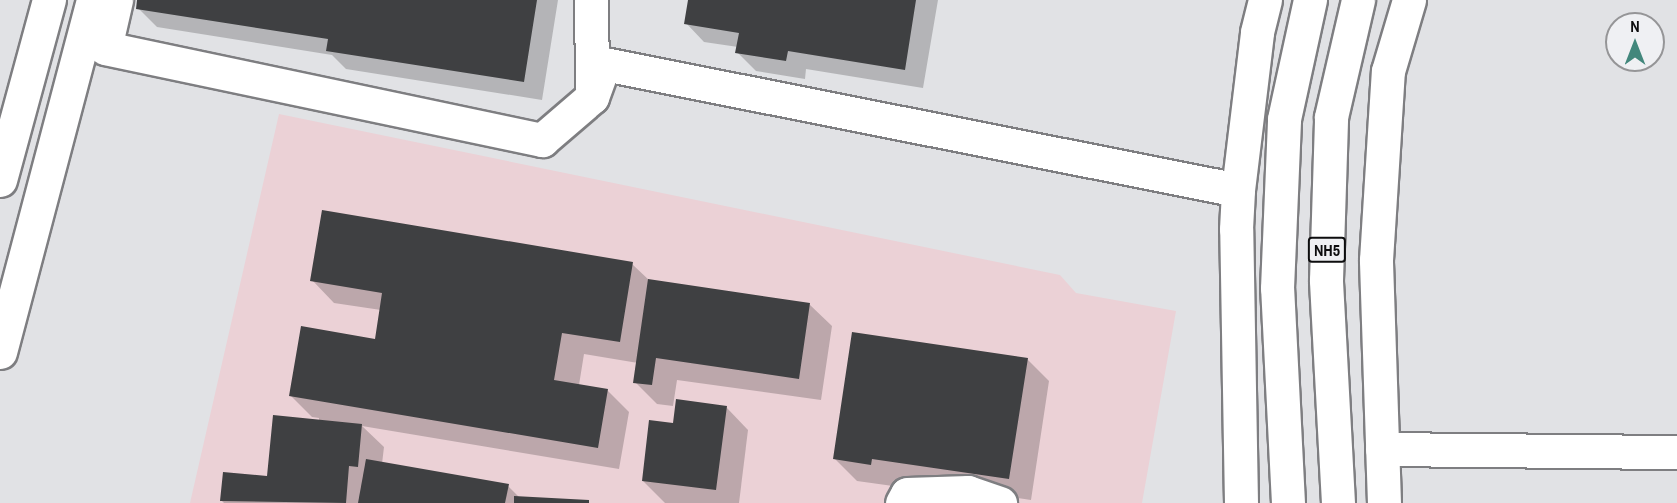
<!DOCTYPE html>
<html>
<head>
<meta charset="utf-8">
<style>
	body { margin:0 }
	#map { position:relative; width:1677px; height:503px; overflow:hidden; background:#e1e2e5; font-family:"Archivo Narrow",sans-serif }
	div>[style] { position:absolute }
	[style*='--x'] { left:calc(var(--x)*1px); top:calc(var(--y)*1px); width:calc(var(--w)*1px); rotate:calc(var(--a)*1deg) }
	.education>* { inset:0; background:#ebd1d6 }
	.shadow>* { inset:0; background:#0003 }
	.building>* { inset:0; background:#3f4042 }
	.roads { filter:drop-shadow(2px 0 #7e7e81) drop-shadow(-2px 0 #7e7e81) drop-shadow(0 2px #7e7e81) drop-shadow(0 -2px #7e7e81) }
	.minor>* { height:33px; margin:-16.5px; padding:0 16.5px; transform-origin:16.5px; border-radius:16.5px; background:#fff }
	.highway>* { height:33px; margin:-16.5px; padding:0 16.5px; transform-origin:16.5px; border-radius:16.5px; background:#fff }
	span { translate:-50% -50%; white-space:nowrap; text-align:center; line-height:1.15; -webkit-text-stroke:6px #eff0f3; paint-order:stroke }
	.shield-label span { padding:2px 4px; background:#eff0f3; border:2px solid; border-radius:4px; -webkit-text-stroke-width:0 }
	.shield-label { font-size:16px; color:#0d0d0e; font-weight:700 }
	.north { position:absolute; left:1605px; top:12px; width:60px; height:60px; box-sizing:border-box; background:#eff0f3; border:2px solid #959597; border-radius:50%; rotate:0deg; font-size:16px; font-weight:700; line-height:24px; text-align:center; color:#0d0d0e }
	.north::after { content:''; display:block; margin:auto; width:21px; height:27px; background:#42877c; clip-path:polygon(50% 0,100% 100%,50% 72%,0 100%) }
</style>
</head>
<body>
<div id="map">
	<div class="education">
		<i style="clip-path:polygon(279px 114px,1060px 275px,1076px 293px,1176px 311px,1142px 503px,190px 503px)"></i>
	</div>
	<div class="shadow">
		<i style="clip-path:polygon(139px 0,558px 0,542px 100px,346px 69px,332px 55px,157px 27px,138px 8px)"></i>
		<i style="clip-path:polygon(689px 0,938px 0,923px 88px,806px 69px,805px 79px,756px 71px,737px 52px,738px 47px,704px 42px,686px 23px)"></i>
		<i style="clip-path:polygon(632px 264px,650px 281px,809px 304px,832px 326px,821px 400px,677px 380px,673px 406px,657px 404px,635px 382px,638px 363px,584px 354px,579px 385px,607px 390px,629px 412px,619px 469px,362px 426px,384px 447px,382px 464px,508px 486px,520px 498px,590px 503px,224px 503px,222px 501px,268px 478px,319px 421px,319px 418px,312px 417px,290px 395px,376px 340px,381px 310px,334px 303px,312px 280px)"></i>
		<i style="clip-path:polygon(1027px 359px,1049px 381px,1031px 500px,894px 480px,893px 486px,857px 481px,835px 459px)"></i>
		<i style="clip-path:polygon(726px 407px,748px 430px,739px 503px,665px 503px,643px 481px,675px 425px)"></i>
	</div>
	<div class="building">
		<i style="clip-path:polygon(137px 0,537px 0,524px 82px,326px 51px,328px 39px,136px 9px)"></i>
		<i style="clip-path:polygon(688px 0,916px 0,905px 70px,788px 51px,786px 61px,735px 53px,739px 33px,684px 24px)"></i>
		<i style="clip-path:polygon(322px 210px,633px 262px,620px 342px,562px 333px,554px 380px,608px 389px,598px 448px,289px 396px,301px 326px,375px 339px,382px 293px,310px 281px)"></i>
		<i style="clip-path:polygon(648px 279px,810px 303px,799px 379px,656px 358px,652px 385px,633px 383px)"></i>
		<i style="clip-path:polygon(852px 332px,1028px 358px,1009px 479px,872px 459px,871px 465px,833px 459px)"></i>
		<i style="clip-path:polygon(676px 399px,727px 406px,716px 490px,642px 481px,649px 420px,673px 423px)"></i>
		<i style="clip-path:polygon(273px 415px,362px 424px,358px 467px,349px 466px,346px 503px,220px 501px,223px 472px,267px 476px)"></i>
		<i style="clip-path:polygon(366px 459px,509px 484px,505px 503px,358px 503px)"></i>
		<i style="clip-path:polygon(514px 496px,589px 500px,589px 503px,514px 503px)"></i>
	</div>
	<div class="roads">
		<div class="minor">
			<i style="--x:116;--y:0;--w:49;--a:102.9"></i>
			<i style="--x:105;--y:48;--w:447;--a:11.9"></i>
			<i style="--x:542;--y:140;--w:66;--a:-40.7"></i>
			<i style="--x:592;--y:97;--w:35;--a:-70"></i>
			<i style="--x:604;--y:64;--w:646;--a:11.24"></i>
			<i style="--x:591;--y:0;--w:88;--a:89.3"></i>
			<i style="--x:0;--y:180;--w:187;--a:-74.8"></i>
			<i style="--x:0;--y:352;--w:364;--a:-75.2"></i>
			<i style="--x:1382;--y:449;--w:295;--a:0.6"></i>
			<i style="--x:902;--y:503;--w:10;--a:-61"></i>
			<i style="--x:907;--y:494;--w:61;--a:-1.9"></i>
			<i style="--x:968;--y:492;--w:34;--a:19"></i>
			<i style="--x:1241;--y:503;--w:274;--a:-91"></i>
			<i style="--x:1236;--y:229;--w:39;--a:-87"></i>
			<i style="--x:1238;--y:190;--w:159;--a:-83.1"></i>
			<i style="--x:1257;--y:32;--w:33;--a:-76"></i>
			<i style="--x:1384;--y:503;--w:243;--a:-91.9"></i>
			<i style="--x:1376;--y:260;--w:189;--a:-86.4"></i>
			<i style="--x:1388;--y:71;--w:74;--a:-73.5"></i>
		</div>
		<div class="highway">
			<i style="--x:1288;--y:503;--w:215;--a:-92.9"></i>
			<i style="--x:1277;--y:288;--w:169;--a:-87.6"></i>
			<i style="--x:1284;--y:119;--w:122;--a:-77.7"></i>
			<i style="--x:1338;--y:503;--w:223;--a:-93.1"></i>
			<i style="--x:1326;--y:280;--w:163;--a:-88.2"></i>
			<i style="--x:1331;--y:117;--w:120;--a:-77"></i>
		</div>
	</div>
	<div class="shield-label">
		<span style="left:1327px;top:250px">NH5</span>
	</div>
	<div class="north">N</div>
</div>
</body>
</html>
